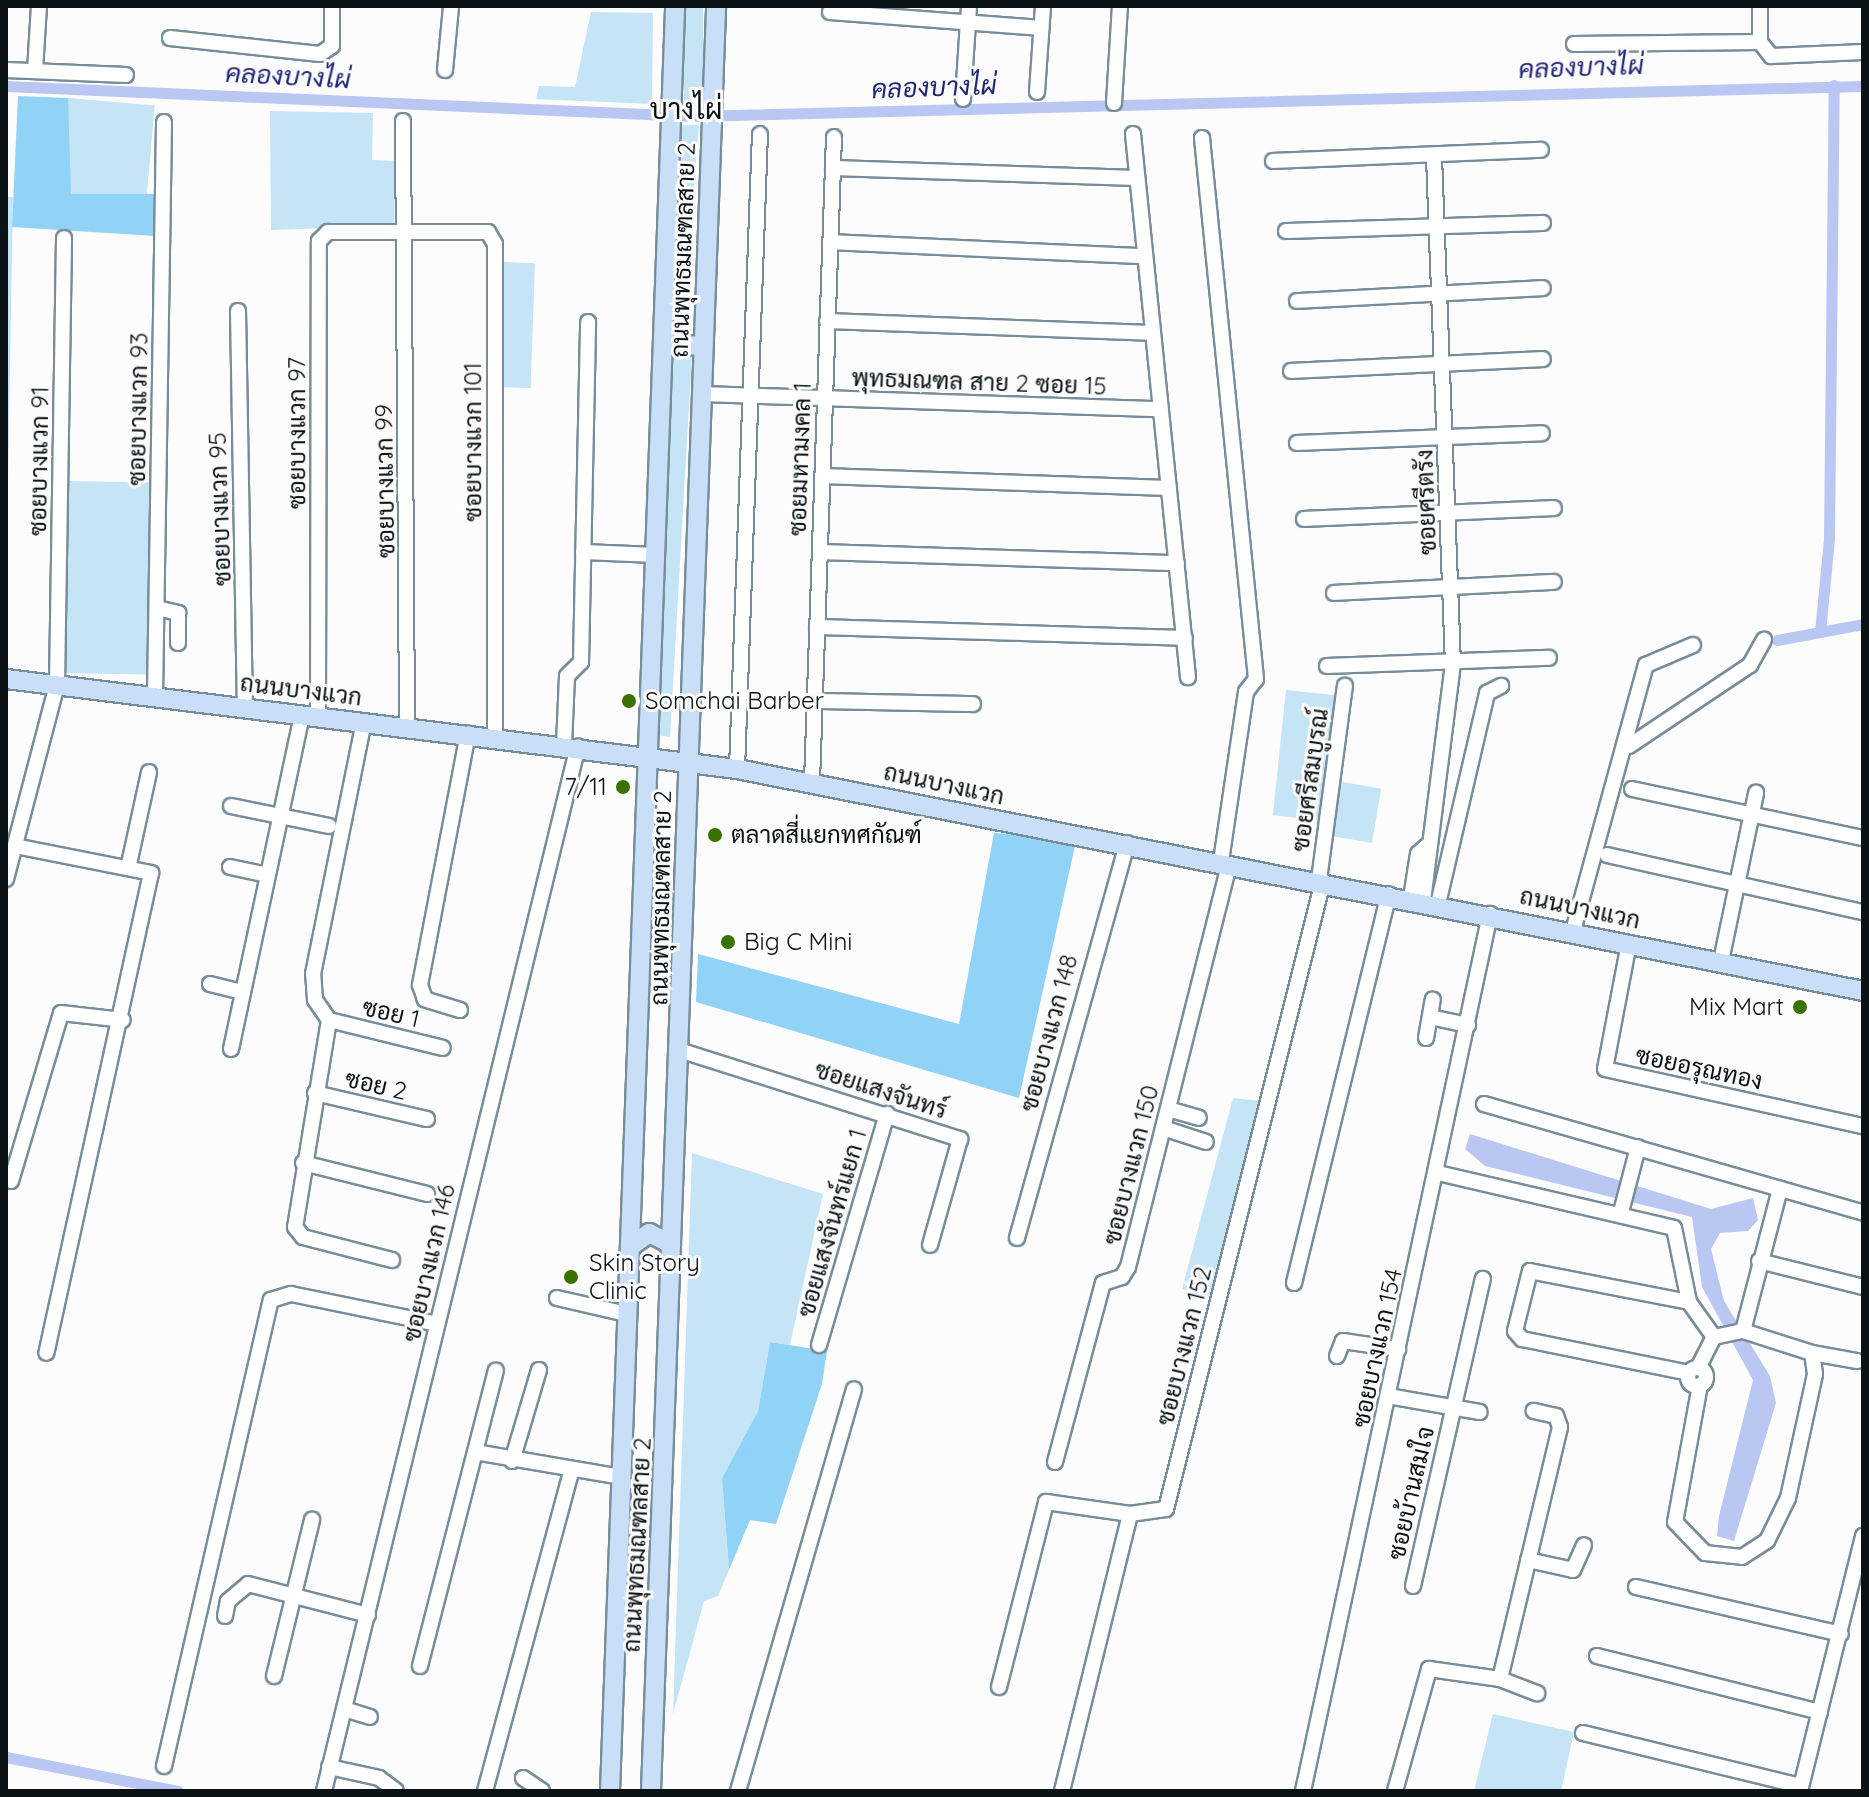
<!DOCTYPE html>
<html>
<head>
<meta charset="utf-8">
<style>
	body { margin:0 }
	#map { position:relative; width:1869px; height:1797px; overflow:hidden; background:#fcfcfc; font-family:Quicksand,Sarabun,sans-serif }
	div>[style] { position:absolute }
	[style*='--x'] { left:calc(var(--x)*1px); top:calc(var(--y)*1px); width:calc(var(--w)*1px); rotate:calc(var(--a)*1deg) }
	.green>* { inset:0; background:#c5e4f6; transform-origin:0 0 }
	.forest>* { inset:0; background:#90d3f6 }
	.water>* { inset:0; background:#bac7f3 }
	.canal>* { height:11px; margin:-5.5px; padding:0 5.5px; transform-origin:5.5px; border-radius:5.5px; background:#bac7f3 }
	.roads { filter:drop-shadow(2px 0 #778d99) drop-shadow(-2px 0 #778d99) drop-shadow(0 2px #778d99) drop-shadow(0 -2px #778d99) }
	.minor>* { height:14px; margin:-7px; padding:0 7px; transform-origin:7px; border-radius:7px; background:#fff }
	.minor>.ring { margin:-7px; padding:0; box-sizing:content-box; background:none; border:14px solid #fff; border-radius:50% }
	.major>* { height:18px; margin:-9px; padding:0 9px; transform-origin:9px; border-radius:9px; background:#c9dff8 }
	.dots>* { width:22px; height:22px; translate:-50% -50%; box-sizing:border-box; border:4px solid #fcfcfc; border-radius:50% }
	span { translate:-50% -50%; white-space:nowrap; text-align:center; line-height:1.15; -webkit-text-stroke:6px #fcfcfc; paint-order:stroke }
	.street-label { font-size:24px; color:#0a1216 }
	.poi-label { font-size:24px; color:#0a1216 }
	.left { translate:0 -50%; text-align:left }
	.right { translate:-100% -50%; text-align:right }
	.water-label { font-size:26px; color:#1e2676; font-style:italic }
	.quarter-label { font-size:28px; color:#0a1216 }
	.frame { position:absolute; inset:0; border:8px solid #0a1216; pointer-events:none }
</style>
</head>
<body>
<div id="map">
	<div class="green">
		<i style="left:684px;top:6px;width:19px;height:95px"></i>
		<i style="clip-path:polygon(591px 12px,653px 13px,652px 104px,536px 99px,539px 86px,575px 87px)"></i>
		<i style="left:68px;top:98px;width:87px;height:96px;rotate:5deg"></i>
		<i style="clip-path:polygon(270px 111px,373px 113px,372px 160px,396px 161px,394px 226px,271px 230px)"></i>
		<i style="clip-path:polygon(679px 125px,699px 125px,682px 335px,676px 329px)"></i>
		<i style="clip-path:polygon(6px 197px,13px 197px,6px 594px)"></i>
		<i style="left:500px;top:262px;width:35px;height:125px;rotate:2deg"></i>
		<i style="clip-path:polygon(670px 348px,692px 353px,670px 737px,657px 735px)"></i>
		<i style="left:68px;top:481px;width:83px;height:192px;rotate:1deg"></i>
		<i style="left:1286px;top:690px;width:50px;height:126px;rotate:6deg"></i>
		<i style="left:1337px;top:781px;width:45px;height:55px;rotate:10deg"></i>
		<i style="clip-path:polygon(1233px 1098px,1261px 1101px,1213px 1296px,1182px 1289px)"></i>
		<i style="clip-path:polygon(692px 1153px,823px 1194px,790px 1345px,770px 1342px,758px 1411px,722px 1478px,729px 1570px,718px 1596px,704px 1601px,673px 1714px)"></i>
		<i style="clip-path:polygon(1493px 1714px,1574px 1732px,1561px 1791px,1474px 1791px)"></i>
	</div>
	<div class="forest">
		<i style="clip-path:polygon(18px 96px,68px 98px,71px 194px,155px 194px,155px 236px,12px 227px)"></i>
		<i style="clip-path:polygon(994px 833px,1077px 837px,1019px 1098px,696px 1002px,698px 954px,959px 1024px)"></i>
		<i style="clip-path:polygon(770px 1342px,827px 1351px,822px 1384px,776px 1524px,750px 1520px,729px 1570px,722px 1478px,758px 1411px)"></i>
	</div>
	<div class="water">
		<i style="clip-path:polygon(1470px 1134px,1711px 1209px,1753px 1198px,1758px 1220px,1748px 1231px,1720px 1233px,1711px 1249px,1724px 1301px,1770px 1376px,1776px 1403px,1734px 1541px,1717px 1536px,1719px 1516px,1753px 1380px,1702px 1287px,1692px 1217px,1485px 1166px,1465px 1149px)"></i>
	</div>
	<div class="canal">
		<i style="--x:6;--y:86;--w:688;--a:2.5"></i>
		<i style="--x:693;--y:116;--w:1170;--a:-1.47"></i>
		<i style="--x:1820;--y:632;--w:94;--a:-84.5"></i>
		<i style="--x:1829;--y:538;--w:453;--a:-89.4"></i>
		<i style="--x:1777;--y:640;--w:87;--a:-10.5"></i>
		<i style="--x:6;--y:1757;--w:175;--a:11.2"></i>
	</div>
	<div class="roads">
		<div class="minor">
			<i style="--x:830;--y:12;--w:212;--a:4.3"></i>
			<i style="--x:170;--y:38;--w:151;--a:6.1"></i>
			<i style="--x:320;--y:54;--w:14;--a:-34"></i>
			<i style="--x:332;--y:46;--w:40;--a:-90"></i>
			<i style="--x:1760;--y:42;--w:18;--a:52"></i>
			<i style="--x:1771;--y:56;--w:92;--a:-2.5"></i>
			<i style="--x:1574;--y:44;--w:186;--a:-0.6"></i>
			<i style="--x:1760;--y:42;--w:36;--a:-90"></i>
			<i style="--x:6;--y:70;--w:120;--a:2.4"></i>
			<i style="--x:445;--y:70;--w:64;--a:-84.6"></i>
			<i style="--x:35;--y:71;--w:65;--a:-86.5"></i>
			<i style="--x:1037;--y:92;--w:86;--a:-86"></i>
			<i style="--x:963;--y:99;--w:93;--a:-86.3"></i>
			<i style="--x:1114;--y:103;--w:97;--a:-86.5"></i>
			<i style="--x:403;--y:121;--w:606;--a:89.62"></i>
			<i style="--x:1133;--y:134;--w:546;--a:84.22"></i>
			<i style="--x:1202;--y:138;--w:544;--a:84.3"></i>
			<i style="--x:1256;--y:679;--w:16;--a:128"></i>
			<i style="--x:1246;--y:692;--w:172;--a:98.4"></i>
			<i style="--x:1273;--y:161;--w:268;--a:-2.4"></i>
			<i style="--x:833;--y:168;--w:304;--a:1.9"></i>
			<i style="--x:1286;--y:231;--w:257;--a:-1.8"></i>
			<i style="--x:830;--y:242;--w:312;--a:2.6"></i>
			<i style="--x:1297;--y:301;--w:246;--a:-3"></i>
			<i style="--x:238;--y:311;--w:395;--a:89"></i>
			<i style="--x:827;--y:321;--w:324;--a:2.1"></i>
			<i style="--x:1291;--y:371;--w:252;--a:-2.7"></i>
			<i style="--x:701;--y:394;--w:459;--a:1.9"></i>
			<i style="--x:1297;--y:443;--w:245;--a:-2.3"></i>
			<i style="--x:822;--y:476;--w:347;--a:2"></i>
			<i style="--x:1304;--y:519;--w:250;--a:-2.5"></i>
			<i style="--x:583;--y:552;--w:73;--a:2.4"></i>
			<i style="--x:820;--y:552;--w:357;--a:1.8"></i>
			<i style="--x:1334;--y:593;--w:220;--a:-2.9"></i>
			<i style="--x:157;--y:608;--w:22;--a:13"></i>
			<i style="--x:178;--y:613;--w:30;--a:90"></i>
			<i style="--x:817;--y:627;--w:368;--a:1.7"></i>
			<i style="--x:1327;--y:666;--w:222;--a:-2.1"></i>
			<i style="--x:155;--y:697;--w:575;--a:-89.1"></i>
			<i style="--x:816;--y:701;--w:157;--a:1.1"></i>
			<i style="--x:318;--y:716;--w:475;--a:-89.9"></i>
			<i style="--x:319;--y:241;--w:13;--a:-45"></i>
			<i style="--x:328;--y:232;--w:160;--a:0"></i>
			<i style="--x:488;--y:232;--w:14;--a:60"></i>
			<i style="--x:495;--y:244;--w:493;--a:90"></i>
			<i style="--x:564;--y:745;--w:69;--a:-87.5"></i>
			<i style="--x:567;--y:676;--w:20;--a:-45"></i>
			<i style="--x:581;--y:662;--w:340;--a:-88.8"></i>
			<i style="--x:1629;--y:746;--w:146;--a:-33.8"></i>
			<i style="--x:1750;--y:665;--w:29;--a:-61"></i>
			<i style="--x:737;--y:769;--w:635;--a:-87.93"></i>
			<i style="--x:812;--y:782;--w:645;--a:-88.05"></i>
			<i style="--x:1632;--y:789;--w:236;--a:12"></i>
			<i style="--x:231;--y:806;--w:100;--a:11.5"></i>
			<i style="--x:15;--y:846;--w:139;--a:11.2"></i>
			<i style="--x:151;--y:873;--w:491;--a:102.3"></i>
			<i style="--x:1607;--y:855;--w:262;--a:12.6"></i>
			<i style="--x:129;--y:864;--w:94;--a:-77.7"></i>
			<i style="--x:230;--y:867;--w:38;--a:12"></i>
			<i style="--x:6;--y:879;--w:201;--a:-75.3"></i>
			<i style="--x:57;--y:685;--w:447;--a:-89.1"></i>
			<i style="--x:1319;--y:880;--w:196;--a:-82.4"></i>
			<i style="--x:1411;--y:898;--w:45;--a:-81"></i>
			<i style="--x:1418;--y:854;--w:13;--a:-42"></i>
			<i style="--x:1423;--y:901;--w:238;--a:-82.8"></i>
			<i style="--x:1453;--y:665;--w:509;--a:-92.14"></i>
			<i style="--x:1438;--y:904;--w:217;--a:-76.9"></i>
			<i style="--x:1487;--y:693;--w:16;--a:-27"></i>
			<i style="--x:1573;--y:931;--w:276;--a:-74.7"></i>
			<i style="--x:1646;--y:665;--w:51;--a:-23.1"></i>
			<i style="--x:1629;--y:943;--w:128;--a:100.8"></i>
			<i style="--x:1605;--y:1069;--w:264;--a:12.5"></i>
			<i style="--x:1721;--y:961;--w:172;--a:-78.2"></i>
			<i style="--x:210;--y:984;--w:34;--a:14"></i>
			<i style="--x:460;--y:1010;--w:37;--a:-163"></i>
			<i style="--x:425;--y:999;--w:15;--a:-110"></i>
			<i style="--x:420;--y:985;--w:256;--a:-79.2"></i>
			<i style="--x:1430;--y:1017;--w:39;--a:12"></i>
			<i style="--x:329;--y:1020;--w:210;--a:99.3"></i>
			<i style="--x:295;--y:1227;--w:13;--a:51"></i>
			<i style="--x:303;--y:1237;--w:92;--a:14.5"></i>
			<i style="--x:329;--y:1020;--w:24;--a:-125"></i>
			<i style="--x:315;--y:1000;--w:26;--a:-94"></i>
			<i style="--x:313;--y:974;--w:257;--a:-78.6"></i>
			<i style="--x:329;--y:1020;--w:117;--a:13.8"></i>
			<i style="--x:1426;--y:1038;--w:39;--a:-80"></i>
			<i style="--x:231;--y:1049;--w:342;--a:-78"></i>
			<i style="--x:682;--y:1051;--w:292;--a:17.6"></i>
			<i style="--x:960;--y:1139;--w:110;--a:105.8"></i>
			<i style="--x:315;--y:1093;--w:115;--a:13.1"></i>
			<i style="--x:1484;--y:1104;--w:394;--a:16"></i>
			<i style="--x:1168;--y:1109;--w:32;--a:16"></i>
			<i style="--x:1163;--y:1128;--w:45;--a:18"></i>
			<i style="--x:303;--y:1163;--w:128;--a:14"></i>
			<i style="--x:1438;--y:1173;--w:242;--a:13.1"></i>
			<i style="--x:1674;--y:1228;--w:76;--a:78.5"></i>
			<i style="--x:1689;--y:1302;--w:43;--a:54.5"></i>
			<i style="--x:1714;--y:1337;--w:30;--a:-12"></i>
			<i style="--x:1743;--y:1331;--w:147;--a:-75.4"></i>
			<i style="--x:11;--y:1181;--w:175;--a:-73.4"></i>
			<i style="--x:61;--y:1013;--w:62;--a:6.4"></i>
			<i style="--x:1621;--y:1212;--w:67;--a:-75.3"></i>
			<i style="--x:1017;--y:1238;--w:410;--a:-74.4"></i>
			<i style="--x:1759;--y:1261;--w:107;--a:14"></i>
			<i style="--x:1294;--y:1283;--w:400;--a:-76.3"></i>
			<i style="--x:557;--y:1298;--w:72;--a:12.9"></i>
			<i style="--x:1689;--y:1302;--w:162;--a:-169"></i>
			<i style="--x:1530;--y:1271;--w:62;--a:104"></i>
			<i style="--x:1515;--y:1331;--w:11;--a:49"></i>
			<i style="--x:1522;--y:1339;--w:170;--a:11.5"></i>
			<i style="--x:819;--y:1345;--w:241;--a:-73.6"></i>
			<i style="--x:1812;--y:1353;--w:46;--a:10.1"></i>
			<i style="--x:1337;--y:1356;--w:16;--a:-68"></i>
			<i style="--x:1343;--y:1341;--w:56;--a:8.3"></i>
			<i class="ring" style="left:1688px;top:1368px;width:4px;height:4px"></i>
			<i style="--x:1698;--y:1368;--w:35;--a:-63"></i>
			<i style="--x:1700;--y:1385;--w:139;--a:100.3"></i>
			<i style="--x:1675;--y:1522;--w:43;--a:45.9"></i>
			<i style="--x:1705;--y:1553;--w:37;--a:6"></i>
			<i style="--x:1742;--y:1557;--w:30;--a:-33"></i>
			<i style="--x:1767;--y:1541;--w:48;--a:-64"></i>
			<i style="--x:1788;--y:1498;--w:127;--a:-77.7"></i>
			<i style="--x:1815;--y:1374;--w:21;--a:-98"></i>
			<i style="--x:1812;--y:1353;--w:72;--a:-162.3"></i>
			<i style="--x:1388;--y:1396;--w:93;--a:9.9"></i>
			<i style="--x:475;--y:1452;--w:148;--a:9.7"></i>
			<i style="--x:512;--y:1461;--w:95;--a:-73.5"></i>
			<i style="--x:1055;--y:1462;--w:185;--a:-75"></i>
			<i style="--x:1103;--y:1283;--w:20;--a:-18"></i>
			<i style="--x:1122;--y:1277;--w:12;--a:-59"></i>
			<i style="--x:1128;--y:1267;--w:415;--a:-75.9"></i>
			<i style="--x:1528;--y:1560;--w:46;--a:12.5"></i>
			<i style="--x:1573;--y:1570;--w:27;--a:-66"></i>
			<i style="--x:1413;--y:1586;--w:315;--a:-77.2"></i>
			<i style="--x:1636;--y:1587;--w:210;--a:12.9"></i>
			<i style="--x:225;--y:1616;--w:15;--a:-79"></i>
			<i style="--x:228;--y:1601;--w:26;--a:-40"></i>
			<i style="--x:248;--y:1584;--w:124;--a:14.5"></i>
			<i style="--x:1597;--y:1656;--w:230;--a:14.1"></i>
			<i style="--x:420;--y:1666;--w:305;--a:-75.6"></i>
			<i style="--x:274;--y:1676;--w:161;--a:-76.3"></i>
			<i style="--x:1500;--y:1679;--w:259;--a:-76.6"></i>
			<i style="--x:1560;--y:1427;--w:12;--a:-110"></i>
			<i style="--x:1556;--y:1416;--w:23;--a:-167"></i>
			<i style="--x:999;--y:1687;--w:191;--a:-75.7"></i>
			<i style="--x:1046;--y:1502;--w:85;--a:8.1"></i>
			<i style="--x:344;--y:1709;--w:27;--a:17"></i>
			<i style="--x:1583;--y:1733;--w:224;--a:13.7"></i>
			<i style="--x:164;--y:1766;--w:478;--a:-77.1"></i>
			<i style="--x:271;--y:1300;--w:21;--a:-17"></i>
			<i style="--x:291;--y:1294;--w:149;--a:11.6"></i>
			<i style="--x:329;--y:1767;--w:51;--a:12.4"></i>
			<i style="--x:379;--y:1778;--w:21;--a:37"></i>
			<i style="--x:523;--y:1778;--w:23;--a:34"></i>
			<i style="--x:324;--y:1791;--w:1075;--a:-76.34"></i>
			<i style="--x:485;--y:1791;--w:330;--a:-74.9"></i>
			<i style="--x:738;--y:1791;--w:418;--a:-73.9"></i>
			<i style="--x:1062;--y:1791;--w:285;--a:-76.2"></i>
			<i style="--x:1130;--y:1514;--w:36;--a:-8"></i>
			<i style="--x:1166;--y:1509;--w:647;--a:-75.96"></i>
			<i style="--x:1303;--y:1791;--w:897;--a:-77.96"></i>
			<i style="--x:1395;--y:1791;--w:127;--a:-74.4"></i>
			<i style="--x:1429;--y:1669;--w:72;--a:8"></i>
			<i style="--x:1500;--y:1679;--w:40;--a:21"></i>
			<i style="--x:1800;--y:1791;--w:263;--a:-76.1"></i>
		</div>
		<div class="major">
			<i style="--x:665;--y:344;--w:38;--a:3"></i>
			<i style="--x:6;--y:679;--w:737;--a:7.02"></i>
			<i style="--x:737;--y:769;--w:1148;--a:11.15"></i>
			<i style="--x:630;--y:1247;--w:24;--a:-36"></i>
			<i style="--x:649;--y:1233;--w:25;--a:27"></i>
			<i style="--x:610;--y:1791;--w:1786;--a:-87.91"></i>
			<i style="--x:651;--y:1791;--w:1786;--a:-87.91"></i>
		</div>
	</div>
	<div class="dots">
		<i style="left:629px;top:701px;background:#3a7200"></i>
		<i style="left:623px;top:787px;background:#3a7200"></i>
		<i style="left:715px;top:835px;background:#3a7200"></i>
		<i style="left:728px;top:942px;background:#3a7200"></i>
		<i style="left:1800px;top:1007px;background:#3a7200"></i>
		<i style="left:571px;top:1277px;background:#3a7200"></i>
	</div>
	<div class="street-label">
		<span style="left:683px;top:250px;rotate:-88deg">ถนนพุทธมณฑลสาย 2</span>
		<span style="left:979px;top:382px;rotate:2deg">พุทธมณฑล สาย 2 ซอย 15</span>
		<span style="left:138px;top:409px;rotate:-89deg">ซอยบางแวก 93</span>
		<span style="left:297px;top:433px;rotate:-90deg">ซอยบางแวก 97</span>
		<span style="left:473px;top:442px;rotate:-90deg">ซอยบางแวก 101</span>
		<span style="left:800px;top:459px;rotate:-88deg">ซอยมหามงคล 1</span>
		<span style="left:39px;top:461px;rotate:-89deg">ซอยบางแวก 91</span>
		<span style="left:385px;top:481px;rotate:-91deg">ซอยบางแวก 99</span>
		<span style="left:1426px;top:502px;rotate:-92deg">ซอยศรีตรัง</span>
		<span style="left:220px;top:509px;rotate:-92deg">ซอยบางแวก 95</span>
		<span style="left:301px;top:690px;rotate:7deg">ถนนบางแวก</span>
		<span style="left:1310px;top:780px;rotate:-82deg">ซอยศรีสมบูรณ์</span>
		<span style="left:944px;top:784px;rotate:12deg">ถนนบางแวก</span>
		<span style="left:661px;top:898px;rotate:-89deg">ถนนพุทธมณฑลสาย 2</span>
		<span style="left:1580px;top:908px;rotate:12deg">ถนนบางแวก</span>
		<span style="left:391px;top:1013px;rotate:13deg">ซอย 1</span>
		<span style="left:1049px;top:1033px;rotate:-75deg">ซอยบางแวก 148</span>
		<span style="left:1699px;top:1068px;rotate:12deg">ซอยอรุณทอง</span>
		<span style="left:376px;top:1085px;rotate:13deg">ซอย 2</span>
		<span style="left:881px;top:1090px;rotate:18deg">ซอยแสงจันทร์</span>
		<span style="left:1131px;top:1165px;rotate:-76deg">ซอยบางแวก 150</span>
		<span style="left:832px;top:1223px;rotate:-74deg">ซอยแสงจันทร์แยก 1</span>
		<span style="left:429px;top:1263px;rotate:-77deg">ซอยบางแวก 146</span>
		<span style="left:1184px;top:1346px;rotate:-76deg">ซอยบางแวก 152</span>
		<span style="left:1377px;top:1348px;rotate:-78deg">ซอยบางแวก 154</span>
		<span style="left:1411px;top:1493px;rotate:-77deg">ซอยบ้านสมใจ</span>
		<span style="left:637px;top:1545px;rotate:-87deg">ถนนพุทธมณฑลสาย 2</span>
	</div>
	<div class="poi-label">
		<span class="left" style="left:645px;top:701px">Somchai Barber</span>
		<span class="right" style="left:607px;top:787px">7/11</span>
		<span class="left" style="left:731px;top:835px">ตลาดสี่แยกทศกัณฑ์</span>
		<span class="left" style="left:744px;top:942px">Big C Mini</span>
		<span class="right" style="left:1784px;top:1007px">Mix Mart</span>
		<span class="left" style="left:589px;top:1277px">Skin Story<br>Clinic</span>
	</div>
	<div class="water-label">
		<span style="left:1581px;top:67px;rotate:-2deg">คลองบางไผ่</span>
		<span style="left:288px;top:76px;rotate:3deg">คลองบางไผ่</span>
		<span style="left:934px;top:87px;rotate:-2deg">คลองบางไผ่</span>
	</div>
	<div class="quarter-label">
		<span style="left:686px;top:109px">บางไผ่</span>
	</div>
	<div class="frame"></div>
</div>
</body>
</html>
